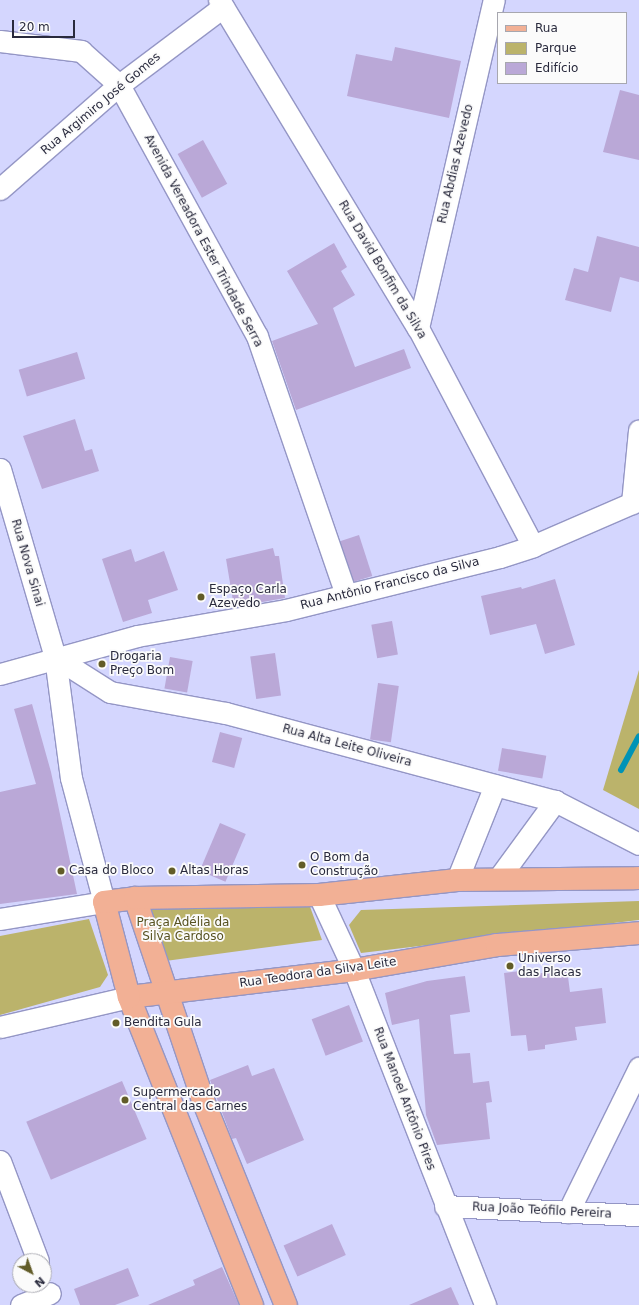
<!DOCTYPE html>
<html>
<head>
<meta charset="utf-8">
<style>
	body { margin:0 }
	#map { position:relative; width:639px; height:1305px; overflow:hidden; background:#d4d6fe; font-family:"DejaVu Sans",sans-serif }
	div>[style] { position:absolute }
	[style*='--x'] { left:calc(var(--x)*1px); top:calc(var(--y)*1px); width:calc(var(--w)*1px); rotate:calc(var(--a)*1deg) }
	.green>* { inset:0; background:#bbb36b }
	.stream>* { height:6px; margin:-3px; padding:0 3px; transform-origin:3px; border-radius:3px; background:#0093b6 }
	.building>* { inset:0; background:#baa8d7; transform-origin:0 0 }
	.roads { filter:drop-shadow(1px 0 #9496c5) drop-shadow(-1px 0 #9496c5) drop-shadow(0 1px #9496c5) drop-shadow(0 -1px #9496c5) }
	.minor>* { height:21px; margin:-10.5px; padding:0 10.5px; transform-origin:10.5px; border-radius:10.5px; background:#fff }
	.major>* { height:22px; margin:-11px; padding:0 11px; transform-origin:11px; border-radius:11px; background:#f2b095 }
	.dots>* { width:11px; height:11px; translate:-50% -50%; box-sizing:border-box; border:2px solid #fbfbfb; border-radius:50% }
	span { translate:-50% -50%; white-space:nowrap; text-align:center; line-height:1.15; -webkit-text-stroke:3.5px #fbfbfb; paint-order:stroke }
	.street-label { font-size:12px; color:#292a3d }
	.poi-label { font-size:12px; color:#292a3d }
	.left { translate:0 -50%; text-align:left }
	.park-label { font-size:12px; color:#585221 }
	.legend { position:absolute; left:497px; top:12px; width:130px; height:72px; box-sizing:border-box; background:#fbfbfb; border:1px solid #a7a7af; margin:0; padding:5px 7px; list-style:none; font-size:12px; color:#292a3d }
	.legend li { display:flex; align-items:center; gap:8px; height:20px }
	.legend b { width:20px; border:1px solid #a7a7af }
	.north { position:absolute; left:12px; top:1253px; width:40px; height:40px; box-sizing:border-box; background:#fbfbfb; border:1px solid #a7a7af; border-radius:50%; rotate:139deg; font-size:11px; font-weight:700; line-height:16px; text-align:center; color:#292a3d }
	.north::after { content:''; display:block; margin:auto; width:14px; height:18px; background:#625c28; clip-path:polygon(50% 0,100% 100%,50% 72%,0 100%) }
	.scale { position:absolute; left:12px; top:20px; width:63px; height:18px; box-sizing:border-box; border:2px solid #292a3d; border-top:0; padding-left:5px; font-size:12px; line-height:14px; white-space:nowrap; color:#292a3d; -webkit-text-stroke:3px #fbfbfb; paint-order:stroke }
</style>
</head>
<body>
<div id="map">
	<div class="green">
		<i style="clip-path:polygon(639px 670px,639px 809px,603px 790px)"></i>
		<i style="clip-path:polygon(308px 901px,322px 940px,158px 962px,138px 902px)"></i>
		<i style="clip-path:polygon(639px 901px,639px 920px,361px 953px,349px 925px,361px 910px)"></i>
		<i style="clip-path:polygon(89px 919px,108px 975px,100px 987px,0 1015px,0 936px)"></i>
	</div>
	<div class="stream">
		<i style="--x:621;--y:770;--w:38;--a:-62"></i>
	</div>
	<div class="building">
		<i style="clip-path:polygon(395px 47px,461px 61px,449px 118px,347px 96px,356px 54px,392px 61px)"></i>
		<i style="clip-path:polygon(620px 90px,639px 95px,639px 160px,603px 152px)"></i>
		<i style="left:203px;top:140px;width:50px;height:29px;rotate:61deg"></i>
		<i style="clip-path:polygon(597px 236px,639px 247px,639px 282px,620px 277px,611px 312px,565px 300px,574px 268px,588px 272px)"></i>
		<i style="clip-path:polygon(334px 243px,347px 267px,341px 271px,355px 295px,333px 308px,355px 367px,404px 349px,411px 368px,296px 410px,272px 341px,318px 324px,287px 271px)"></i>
		<i style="left:77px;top:352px;width:28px;height:61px;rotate:73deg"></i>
		<i style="clip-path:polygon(75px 419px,85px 451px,92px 449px,99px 471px,42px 489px,23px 436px)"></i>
		<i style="left:359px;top:535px;width:43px;height:20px;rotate:72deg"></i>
		<i style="clip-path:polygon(273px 548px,275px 556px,279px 556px,285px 598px,234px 607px,226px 559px)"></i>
		<i style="clip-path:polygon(131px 549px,135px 562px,164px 551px,178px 590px,148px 600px,152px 613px,123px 622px,102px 559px)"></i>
		<i style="clip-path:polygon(555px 579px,575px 645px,545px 654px,536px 624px,490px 635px,481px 596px,521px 587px,522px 589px)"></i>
		<i style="left:392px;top:621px;width:34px;height:21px;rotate:80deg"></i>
		<i style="left:275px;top:653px;width:43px;height:25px;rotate:82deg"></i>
		<i style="left:170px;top:657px;width:23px;height:32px;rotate:10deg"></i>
		<i style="left:378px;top:683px;width:21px;height:57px;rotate:8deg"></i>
		<i style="clip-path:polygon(32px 704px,51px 772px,77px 894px,0 904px,0 792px,36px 784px,14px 709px)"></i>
		<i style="left:220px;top:732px;width:23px;height:31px;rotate:15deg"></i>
		<i style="left:502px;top:748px;width:45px;height:23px;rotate:10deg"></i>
		<i style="left:220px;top:823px;width:28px;height:52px;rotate:23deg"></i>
		<i style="clip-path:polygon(536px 969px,536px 974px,567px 969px,570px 992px,602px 988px,606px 1023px,575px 1027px,577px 1040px,545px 1045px,545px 1049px,528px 1051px,526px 1035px,511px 1036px,504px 973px)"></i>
		<i style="clip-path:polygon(465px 976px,470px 1012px,450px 1015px,454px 1054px,470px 1053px,473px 1083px,489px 1081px,492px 1102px,486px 1103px,490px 1139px,437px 1145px,426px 1115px,419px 1019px,392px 1025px,385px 993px,427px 981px)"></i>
		<i style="left:349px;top:1005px;width:39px;height:40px;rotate:69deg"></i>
		<i style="clip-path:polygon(248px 1065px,252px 1076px,274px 1068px,304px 1140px,247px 1164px,236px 1138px,232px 1139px,210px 1080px)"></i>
		<i style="left:122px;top:1081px;width:63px;height:104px;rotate:67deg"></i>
		<i style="left:332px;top:1224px;width:34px;height:53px;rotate:66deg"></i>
		<i style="clip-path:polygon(222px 1267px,239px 1305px,148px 1305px,195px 1285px,193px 1280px)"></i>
		<i style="clip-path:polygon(128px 1268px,139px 1296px,115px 1305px,80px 1305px,74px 1289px)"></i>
		<i style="clip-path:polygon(451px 1287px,459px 1305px,409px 1305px)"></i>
	</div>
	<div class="roads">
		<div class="minor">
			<i style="--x:219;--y:0;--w:384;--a:58.8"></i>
			<i style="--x:418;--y:328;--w:246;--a:62.2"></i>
			<i style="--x:0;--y:41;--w:82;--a:7"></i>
			<i style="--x:81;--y:51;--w:51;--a:41.8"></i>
			<i style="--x:119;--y:85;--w:286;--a:61.2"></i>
			<i style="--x:257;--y:336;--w:273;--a:71"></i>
			<i style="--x:0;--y:189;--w:158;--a:-41.2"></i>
			<i style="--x:119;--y:85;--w:130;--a:-36.9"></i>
			<i style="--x:418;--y:328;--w:337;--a:-77"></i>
			<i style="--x:0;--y:469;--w:196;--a:73.7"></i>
			<i style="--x:55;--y:657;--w:122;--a:82.5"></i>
			<i style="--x:71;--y:778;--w:128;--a:75.1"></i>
			<i style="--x:104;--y:902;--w:105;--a:170.7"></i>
			<i style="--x:632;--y:503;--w:73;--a:-84.5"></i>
			<i style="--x:55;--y:657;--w:65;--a:32.5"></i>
			<i style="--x:110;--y:692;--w:118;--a:10.3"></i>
			<i style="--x:226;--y:713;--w:341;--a:15"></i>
			<i style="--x:555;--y:801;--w:94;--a:27.1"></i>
			<i style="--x:0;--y:674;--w:142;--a:-15.5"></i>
			<i style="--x:137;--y:636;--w:151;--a:-9.9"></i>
			<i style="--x:286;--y:610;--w:220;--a:-13.9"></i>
			<i style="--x:500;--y:557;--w:35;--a:-18"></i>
			<i style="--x:533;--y:546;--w:116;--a:-23.5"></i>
			<i style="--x:498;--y:879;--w:97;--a:-53.8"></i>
			<i style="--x:457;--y:880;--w:102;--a:-68.2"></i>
			<i style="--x:319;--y:895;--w:83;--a:65"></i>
			<i style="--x:354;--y:970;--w:360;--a:68.6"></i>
			<i style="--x:0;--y:1027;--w:132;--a:-13.1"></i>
			<i style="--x:0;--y:1161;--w:107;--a:69.2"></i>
			<i style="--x:445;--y:1206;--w:194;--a:2.7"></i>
			<i style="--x:568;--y:1212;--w:161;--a:-63.8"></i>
			<i style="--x:21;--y:1305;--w:31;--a:-22"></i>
		</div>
		<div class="major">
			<i style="--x:135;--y:898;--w:213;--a:71.4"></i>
			<i style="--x:203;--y:1100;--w:221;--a:68"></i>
			<i style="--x:129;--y:997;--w:227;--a:-6.8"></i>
			<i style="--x:354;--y:970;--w:145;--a:-9.9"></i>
			<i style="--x:497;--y:945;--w:143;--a:-4.8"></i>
			<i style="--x:252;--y:1305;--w:332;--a:-111.8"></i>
			<i style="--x:129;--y:997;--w:98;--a:-104.7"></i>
			<i style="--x:104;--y:902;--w:31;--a:-7"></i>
			<i style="--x:135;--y:898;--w:184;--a:-0.9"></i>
			<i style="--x:319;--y:895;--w:139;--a:-6.2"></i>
			<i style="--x:457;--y:880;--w:182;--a:-0.6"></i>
		</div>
	</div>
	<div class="dots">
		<i style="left:201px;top:597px;background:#625c28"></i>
		<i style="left:102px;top:664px;background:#625c28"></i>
		<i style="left:302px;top:865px;background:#625c28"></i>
		<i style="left:61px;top:871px;background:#625c28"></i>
		<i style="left:172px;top:871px;background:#625c28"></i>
		<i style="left:510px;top:966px;background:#625c28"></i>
		<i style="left:116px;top:1023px;background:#625c28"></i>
		<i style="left:125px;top:1100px;background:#625c28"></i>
	</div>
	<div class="street-label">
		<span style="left:101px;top:104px;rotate:-40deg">Rua Argimiro José Gomes</span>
		<span style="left:456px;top:164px;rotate:-77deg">Rua Abdias Azevedo</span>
		<span style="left:203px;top:241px;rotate:62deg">Avenida Vereadora Ester Trindade Serra</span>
		<span style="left:382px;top:270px;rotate:59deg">Rua David Bonfim da Silva</span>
		<span style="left:27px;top:563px;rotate:74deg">Rua Nova Sinai</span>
		<span style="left:390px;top:584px;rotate:-14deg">Rua Antônio Francisco da Silva</span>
		<span style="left:347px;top:746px;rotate:15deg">Rua Alta Leite Oliveira</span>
		<span style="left:318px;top:973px;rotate:-8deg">Rua Teodora da Silva Leite</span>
		<span style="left:404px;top:1099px;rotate:69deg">Rua Manoel Antônio Pires</span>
		<span style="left:542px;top:1211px;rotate:3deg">Rua João Teófilo Pereira</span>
	</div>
	<div class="poi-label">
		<span class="left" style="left:209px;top:597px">Espaço Carla<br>Azevedo</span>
		<span class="left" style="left:110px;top:664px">Drogaria<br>Preço Bom</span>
		<span class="left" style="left:310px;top:865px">O Bom da<br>Construção</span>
		<span class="left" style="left:69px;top:871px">Casa do Bloco</span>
		<span class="left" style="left:180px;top:871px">Altas Horas</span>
		<span class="left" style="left:518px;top:966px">Universo<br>das Placas</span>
		<span class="left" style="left:124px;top:1023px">Bendita Gula</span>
		<span class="left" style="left:133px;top:1100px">Supermercado<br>Central das Carnes</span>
	</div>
	<div class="park-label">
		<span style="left:183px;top:930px">Praça Adélia da<br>Silva Cardoso</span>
	</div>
	<ul class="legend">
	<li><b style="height:5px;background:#f2b095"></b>Rua</li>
	<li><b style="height:11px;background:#bbb36b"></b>Parque</li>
	<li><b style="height:11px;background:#baa8d7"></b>Edifício</li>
	</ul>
	<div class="north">N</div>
	<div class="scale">20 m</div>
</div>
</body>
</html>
